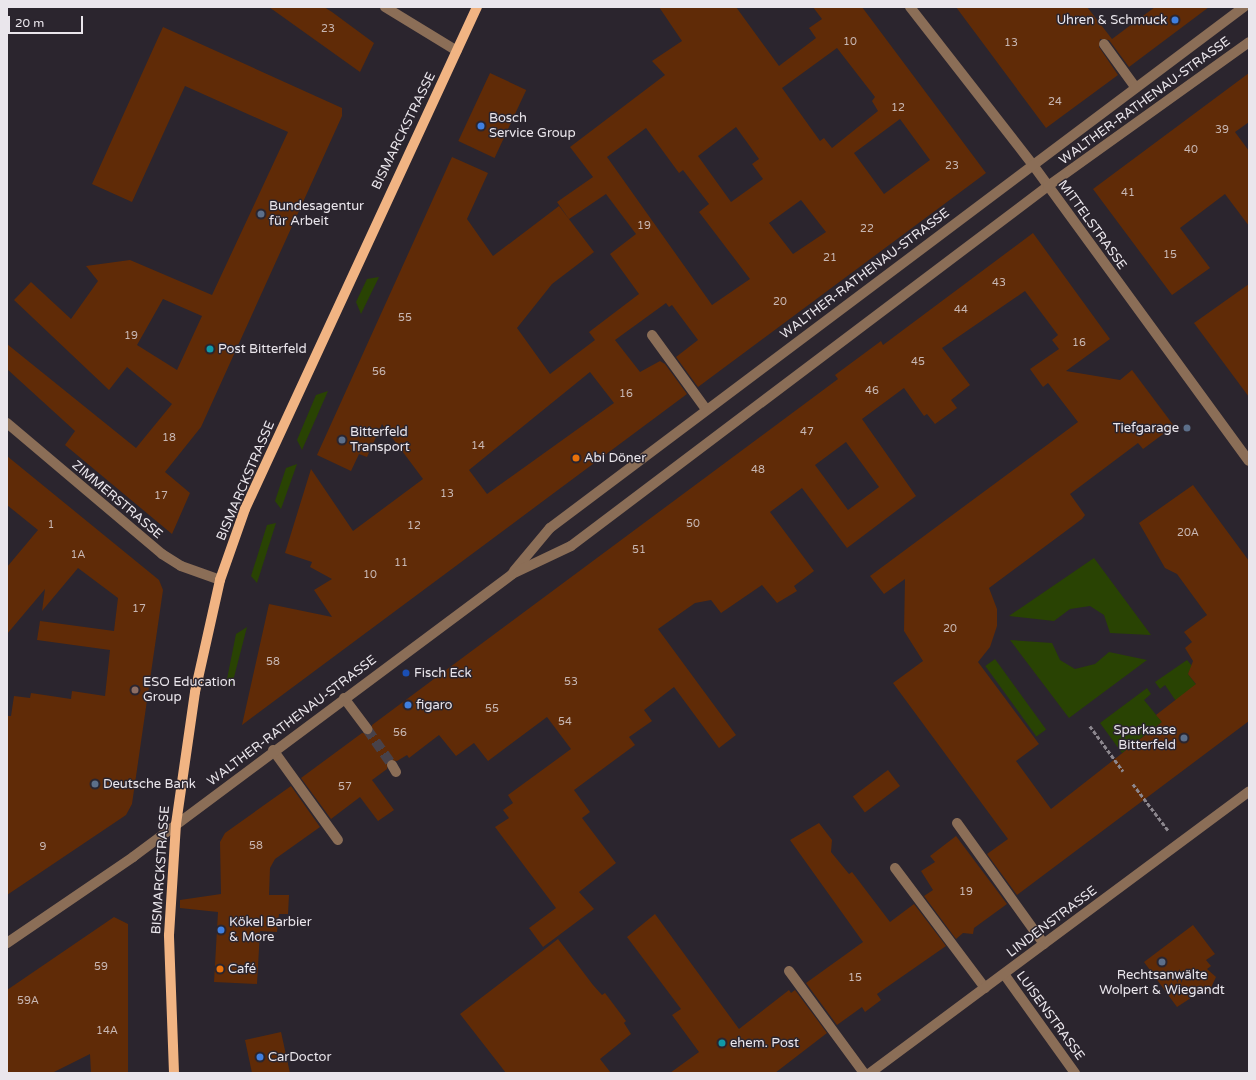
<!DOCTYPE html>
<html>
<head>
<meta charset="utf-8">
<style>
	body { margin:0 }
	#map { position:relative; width:1256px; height:1080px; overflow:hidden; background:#2b252e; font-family:"Varela Round",sans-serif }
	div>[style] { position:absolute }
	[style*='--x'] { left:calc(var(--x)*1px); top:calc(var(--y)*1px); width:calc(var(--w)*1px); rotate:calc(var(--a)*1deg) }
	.green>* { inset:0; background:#294303; transform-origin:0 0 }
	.building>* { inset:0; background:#602b07; transform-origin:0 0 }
	.minor-tunnel>* { height:10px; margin-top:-5px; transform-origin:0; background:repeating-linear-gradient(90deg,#48424a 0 10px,transparent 0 15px) }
	.path>* { height:2.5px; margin-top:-1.25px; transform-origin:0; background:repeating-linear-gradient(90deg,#8c878e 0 4px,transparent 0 6px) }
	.minor>* { height:10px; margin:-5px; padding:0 5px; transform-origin:5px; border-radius:5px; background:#8b6e57 }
	.major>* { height:10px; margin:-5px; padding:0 5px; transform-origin:5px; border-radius:5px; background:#f1b483 }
	.dots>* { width:11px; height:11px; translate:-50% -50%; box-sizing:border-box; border:2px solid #2b252e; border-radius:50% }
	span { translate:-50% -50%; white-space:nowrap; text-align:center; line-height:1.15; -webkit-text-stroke:3px #2b252e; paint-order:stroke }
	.number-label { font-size:11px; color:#c8b7b3 }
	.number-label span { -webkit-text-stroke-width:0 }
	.poi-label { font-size:13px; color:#eae6ec }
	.right { translate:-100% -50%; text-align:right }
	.left { translate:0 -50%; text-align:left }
	.street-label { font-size:13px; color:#eae6ec }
	.frame { position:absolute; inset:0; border:8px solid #eae6ec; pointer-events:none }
	.scale { position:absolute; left:8px; top:16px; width:75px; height:18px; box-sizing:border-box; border:2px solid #eae6ec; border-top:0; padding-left:5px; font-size:12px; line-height:14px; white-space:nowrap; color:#eae6ec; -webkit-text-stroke:3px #2b252e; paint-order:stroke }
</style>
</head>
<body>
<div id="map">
	<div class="green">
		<i style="clip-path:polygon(379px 277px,361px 314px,356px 302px,367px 279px)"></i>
		<i style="clip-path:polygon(328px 391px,302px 450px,297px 440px,316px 395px)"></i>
		<i style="clip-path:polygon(297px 464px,281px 509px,275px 501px,286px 468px)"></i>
		<i style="clip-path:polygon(276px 523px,257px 583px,251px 576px,267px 525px)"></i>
		<i style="clip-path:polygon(1094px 558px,1151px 635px,1110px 633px,1104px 615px,1090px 606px,1070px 609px,1054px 621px,1009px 616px)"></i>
		<i style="clip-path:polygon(247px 627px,232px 685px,226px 684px,236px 634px)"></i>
		<i style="clip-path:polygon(1010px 640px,1052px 643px,1060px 660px,1075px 669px,1095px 664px,1109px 652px,1147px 660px,1069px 718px)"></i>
		<i style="left:995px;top:659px;width:87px;height:12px;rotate:54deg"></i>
		<i style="clip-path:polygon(1187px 660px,1192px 666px,1188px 674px,1201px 691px,1180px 707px,1165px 685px,1160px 689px,1155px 682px)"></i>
		<i style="clip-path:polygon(1147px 688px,1151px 694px,1144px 700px,1162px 722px,1122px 753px,1100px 723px)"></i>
	</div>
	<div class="building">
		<i style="clip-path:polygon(269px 7px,324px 7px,332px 12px,374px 43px,360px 72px)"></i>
		<i style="clip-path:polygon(evenodd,659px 7px,736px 7px,779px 66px,816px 38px,809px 28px,822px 19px,813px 7px,862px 7px,986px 173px,698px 387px,676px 357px,698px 340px,672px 305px,669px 307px,666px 303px,615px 340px,640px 372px,660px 361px,665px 364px,687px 394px,242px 725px,269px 604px,332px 617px,314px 590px,332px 579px,310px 567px,312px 562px,285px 553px,311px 469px,353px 531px,423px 479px,382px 424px,367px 457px,359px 454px,351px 471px,317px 455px,452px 157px,488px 173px,467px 219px,493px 256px,559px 206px,594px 252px,552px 284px,517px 328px,550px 374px,595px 340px,589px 332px,639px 294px,610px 254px,636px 234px,606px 194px,569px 219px,557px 202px,593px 177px,570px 147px,665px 75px,652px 61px,682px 41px,659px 7px,837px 48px,875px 97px,872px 101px,878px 111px,832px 148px,824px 138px,820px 141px,782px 88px,837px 48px,659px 7px,900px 119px,930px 160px,884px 194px,854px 153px,900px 119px,659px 7px,736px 127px,759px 159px,752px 164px,763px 179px,731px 202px,698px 156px,736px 127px,659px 7px,646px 128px,679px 173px,683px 170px,709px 204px,699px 212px,750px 279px,712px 305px,607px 157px,646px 128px,659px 7px,801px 200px,826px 232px,793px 254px,769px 223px,801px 200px,659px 7px,590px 372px,614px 403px,487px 494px,469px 470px,590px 372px)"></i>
		<i style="clip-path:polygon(956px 7px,1087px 7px,1112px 39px,1155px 7px,1209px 7px,1129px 67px,1109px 40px,1100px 39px,1099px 47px,1118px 75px,1046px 128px)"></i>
		<i style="clip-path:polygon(evenodd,163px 27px,342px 108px,342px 116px,201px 427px,165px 472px,190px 493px,172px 534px,65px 445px,75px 431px,7px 369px,7px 344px,136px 448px,172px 404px,127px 367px,109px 390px,14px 300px,31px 282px,71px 319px,98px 281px,86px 266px,130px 260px,212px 295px,288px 132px,185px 86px,132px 202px,92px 184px,163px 27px,163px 299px,202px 316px,177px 370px,137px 345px,163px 299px)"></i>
		<i style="left:490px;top:73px;width:40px;height:75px;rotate:25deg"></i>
		<i style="clip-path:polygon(1249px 73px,1249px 122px,1235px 132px,1249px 151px,1249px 226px,1225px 194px,1180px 228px,1210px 268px,1172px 295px,1093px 189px)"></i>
		<i style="clip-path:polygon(evenodd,1033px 233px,1110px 339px,1066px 371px,1120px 380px,1132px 370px,1174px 426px,1143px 449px,1138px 443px,1070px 494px,1085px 515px,1082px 519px,989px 588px,997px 609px,997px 626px,990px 647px,978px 662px,1039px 744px,1016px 761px,1051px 809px,1162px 722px,1156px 715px,1196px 684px,1188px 674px,1193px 661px,1185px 648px,1192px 642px,1184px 632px,1207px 615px,1177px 574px,1165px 568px,1139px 523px,1193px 485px,1249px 561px,1249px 721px,1017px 895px,987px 854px,1008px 839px,893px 683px,923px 661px,904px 631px,905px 579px,884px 594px,870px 576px,1078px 422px,1048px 383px,1043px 387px,1030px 369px,1059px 349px,1052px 340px,1058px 335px,1025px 291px,942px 348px,970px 385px,951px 400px,957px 408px,935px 424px,927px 414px,924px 416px,904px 388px,862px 419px,916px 496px,847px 548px,802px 488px,770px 512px,814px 571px,794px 586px,797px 591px,777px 603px,762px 585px,721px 613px,711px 600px,695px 603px,658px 629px,736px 735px,719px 748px,674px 687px,644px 710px,652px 721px,629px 737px,635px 745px,574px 790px,590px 812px,582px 818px,616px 863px,579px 892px,594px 909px,543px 947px,529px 928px,556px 908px,495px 827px,509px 818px,503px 810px,513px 803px,508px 795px,571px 749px,547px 717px,488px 761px,474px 743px,456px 756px,439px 735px,409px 758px,407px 755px,397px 761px,388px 760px,387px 769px,372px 780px,394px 810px,378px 821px,360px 797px,331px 819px,301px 778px,362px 733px,371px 734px,372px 725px,838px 379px,835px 375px,881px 341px,883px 345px,1033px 233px,846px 442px,879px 487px,848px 510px,815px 465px,846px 442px)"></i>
		<i style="clip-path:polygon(1249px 284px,1249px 397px,1194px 323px)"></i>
		<i style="clip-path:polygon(7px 456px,159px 580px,163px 590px,132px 804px,126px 815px,7px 895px,7px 716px,11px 716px,14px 696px,30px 698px,31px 693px,71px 699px,72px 691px,105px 696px,110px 650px,37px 640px,40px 621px,114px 631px,118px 598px,78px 568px,42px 611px,45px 589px,7px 634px,7px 567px,38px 530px,7px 505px)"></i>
		<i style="left:888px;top:770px;width:20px;height:44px;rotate:53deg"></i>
		<i style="clip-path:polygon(291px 786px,320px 827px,275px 859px,270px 868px,269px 895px,289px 895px,288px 914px,279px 914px,277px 932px,260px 931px,257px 984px,214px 982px,218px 912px,180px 908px,180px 900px,221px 894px,220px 842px,225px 833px)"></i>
		<i style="clip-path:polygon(819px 823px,832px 840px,831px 852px,849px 874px,852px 872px,890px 922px,914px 904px,946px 946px,877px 994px,881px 1000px,865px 1012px,862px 1007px,837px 1025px,806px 983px,863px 942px,790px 840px)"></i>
		<i style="clip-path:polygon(956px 836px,1007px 904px,974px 928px,973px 934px,963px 933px,956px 939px,924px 896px,933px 890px,921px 871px,935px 862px,930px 856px)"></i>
		<i style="clip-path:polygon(655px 914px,739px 1029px,789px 990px,791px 993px,795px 990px,827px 1033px,775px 1073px,670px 1073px,699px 1052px,672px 1015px,681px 1009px,627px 937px)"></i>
		<i style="clip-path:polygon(114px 917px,128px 924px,128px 1073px,91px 1073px,90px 1054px,52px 1073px,7px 1073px,7px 990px)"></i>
		<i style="clip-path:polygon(1193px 925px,1215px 954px,1206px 960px,1211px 966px,1207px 969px,1216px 977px,1209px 992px,1203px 990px,1177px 1007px,1144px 962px)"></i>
		<i style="clip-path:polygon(558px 939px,593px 985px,602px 995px,605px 993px,626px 1021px,624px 1023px,631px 1034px,600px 1059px,611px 1073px,506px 1073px,460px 1014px)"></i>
		<i style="clip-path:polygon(281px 1032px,290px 1073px,252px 1073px,245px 1040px)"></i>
	</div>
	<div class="minor-tunnel">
		<i style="--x:367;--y:729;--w:44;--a:55.2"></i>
	</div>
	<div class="path">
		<i style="--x:1090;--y:726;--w:56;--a:53.7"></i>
		<i style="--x:1133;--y:784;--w:58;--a:52.7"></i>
	</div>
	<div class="minor">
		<i style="--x:385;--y:7;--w:84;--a:31.4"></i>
		<i style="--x:910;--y:7;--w:200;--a:52.1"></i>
		<i style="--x:1033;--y:165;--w:366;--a:53.9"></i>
		<i style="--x:1104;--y:44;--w:54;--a:54"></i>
		<i style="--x:652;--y:335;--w:90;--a:54"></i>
		<i style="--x:7;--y:423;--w:203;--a:40.2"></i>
		<i style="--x:162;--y:554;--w:22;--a:32"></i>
		<i style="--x:181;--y:566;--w:41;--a:19.7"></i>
		<i style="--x:514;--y:571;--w:56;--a:-50.1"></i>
		<i style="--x:550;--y:528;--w:868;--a:-36.9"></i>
		<i style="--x:344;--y:698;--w:39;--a:53"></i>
		<i style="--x:273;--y:750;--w:111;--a:54.2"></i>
		<i style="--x:392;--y:765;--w:8;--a:60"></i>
		<i style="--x:957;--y:823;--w:149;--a:54.3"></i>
		<i style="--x:895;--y:868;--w:150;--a:53.1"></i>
		<i style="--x:7;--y:943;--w:153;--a:-34.3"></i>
		<i style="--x:133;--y:857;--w:473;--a:-36.7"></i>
		<i style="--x:512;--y:574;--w:65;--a:-25.4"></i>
		<i style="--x:571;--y:546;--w:598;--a:-37.04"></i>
		<i style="--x:1048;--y:186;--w:247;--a:-35.6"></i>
		<i style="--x:789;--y:971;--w:127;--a:53.7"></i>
		<i style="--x:1004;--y:974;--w:122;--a:54.4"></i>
		<i style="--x:870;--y:1073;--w:472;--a:-36.6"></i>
	</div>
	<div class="major">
		<i style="--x:174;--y:1073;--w:138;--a:-92.1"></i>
		<i style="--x:169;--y:935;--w:111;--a:-86.4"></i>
		<i style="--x:176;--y:824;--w:133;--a:-81.8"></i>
		<i style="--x:195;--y:692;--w:115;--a:-77.4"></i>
		<i style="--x:220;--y:580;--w:75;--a:-70.6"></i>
		<i style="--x:245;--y:509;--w:553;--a:-65.2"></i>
	</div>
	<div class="dots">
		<i style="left:1175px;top:20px;background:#3f7fe0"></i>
		<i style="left:481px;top:126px;background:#3f7fe0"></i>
		<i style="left:261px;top:214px;background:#5c6f8a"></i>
		<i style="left:210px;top:349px;background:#0f9aa8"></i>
		<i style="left:1187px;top:428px;background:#5c6f8a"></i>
		<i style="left:342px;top:440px;background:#5c6f8a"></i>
		<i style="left:576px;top:458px;background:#e8710a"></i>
		<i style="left:406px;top:673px;background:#1a4fb4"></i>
		<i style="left:135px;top:690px;background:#8d6e63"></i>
		<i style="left:408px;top:705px;background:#3f7fe0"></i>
		<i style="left:1184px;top:738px;background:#5c6f8a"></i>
		<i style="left:95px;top:784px;background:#5c6f8a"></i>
		<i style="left:221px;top:930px;background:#3f7fe0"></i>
		<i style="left:1162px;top:962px;background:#5c6f8a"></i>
		<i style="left:220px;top:969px;background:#e8710a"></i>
		<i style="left:722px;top:1043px;background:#0f9aa8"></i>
		<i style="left:260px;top:1057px;background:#3f7fe0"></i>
	</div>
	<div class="number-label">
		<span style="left:328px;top:29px">23</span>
		<span style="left:850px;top:42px">10</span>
		<span style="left:1011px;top:43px">13</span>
		<span style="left:1055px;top:102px">24</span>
		<span style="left:898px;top:108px">12</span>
		<span style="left:1222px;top:130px">39</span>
		<span style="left:1191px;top:150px">40</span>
		<span style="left:952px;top:166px">23</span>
		<span style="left:1128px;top:193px">41</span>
		<span style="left:644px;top:226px">19</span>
		<span style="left:867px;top:229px">22</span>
		<span style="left:1170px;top:255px">15</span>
		<span style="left:830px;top:258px">21</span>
		<span style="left:999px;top:283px">43</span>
		<span style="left:780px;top:302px">20</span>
		<span style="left:961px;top:310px">44</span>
		<span style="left:405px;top:318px">55</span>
		<span style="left:131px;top:336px">19</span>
		<span style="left:1079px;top:343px">16</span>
		<span style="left:918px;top:362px">45</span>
		<span style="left:379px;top:372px">56</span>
		<span style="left:872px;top:391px">46</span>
		<span style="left:626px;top:394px">16</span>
		<span style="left:807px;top:432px">47</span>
		<span style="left:169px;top:438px">18</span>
		<span style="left:478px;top:446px">14</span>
		<span style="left:758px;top:470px">48</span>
		<span style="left:447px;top:494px">13</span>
		<span style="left:161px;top:496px">17</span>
		<span style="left:693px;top:524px">50</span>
		<span style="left:51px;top:525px">1</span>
		<span style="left:414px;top:526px">12</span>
		<span style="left:1188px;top:533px">20A</span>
		<span style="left:639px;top:550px">51</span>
		<span style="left:78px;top:555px">1A</span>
		<span style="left:401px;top:563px">11</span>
		<span style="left:370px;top:575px">10</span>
		<span style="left:139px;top:609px">17</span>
		<span style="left:950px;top:629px">20</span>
		<span style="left:273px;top:662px">58</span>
		<span style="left:571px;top:682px">53</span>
		<span style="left:492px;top:709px">55</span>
		<span style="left:565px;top:722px">54</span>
		<span style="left:400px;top:733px">56</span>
		<span style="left:345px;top:787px">57</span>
		<span style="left:256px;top:846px">58</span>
		<span style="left:43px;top:847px">9</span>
		<span style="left:966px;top:892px">19</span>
		<span style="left:101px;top:967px">59</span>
		<span style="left:855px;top:978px">15</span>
		<span style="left:28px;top:1001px">59A</span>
		<span style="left:107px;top:1031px">14A</span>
	</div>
	<div class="poi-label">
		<span class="right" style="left:1167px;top:20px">Uhren &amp; Schmuck</span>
		<span class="left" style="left:489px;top:126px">Bosch<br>Service Group</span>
		<span class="left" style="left:269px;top:214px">Bundesagentur<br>für Arbeit</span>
		<span class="left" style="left:218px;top:349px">Post Bitterfeld</span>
		<span class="right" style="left:1179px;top:428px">Tiefgarage</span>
		<span class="left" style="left:350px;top:440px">Bitterfeld<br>Transport</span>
		<span class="left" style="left:584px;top:458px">Abi Döner</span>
		<span class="left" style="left:414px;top:673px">Fisch Eck</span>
		<span class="left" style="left:143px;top:690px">ESO Education<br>Group</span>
		<span class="left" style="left:416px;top:705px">figaro</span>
		<span class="right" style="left:1176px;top:738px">Sparkasse<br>Bitterfeld</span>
		<span class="left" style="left:103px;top:784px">Deutsche Bank</span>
		<span class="left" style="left:229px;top:930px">Kökel Barbier<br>&amp; More</span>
		<span class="left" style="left:228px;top:969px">Café</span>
		<span style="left:1162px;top:983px">Rechtsanwälte<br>Wolpert &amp; Wiegandt</span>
		<span class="left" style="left:730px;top:1043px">ehem. Post</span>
		<span class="left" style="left:268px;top:1057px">CarDoctor</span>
	</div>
	<div class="street-label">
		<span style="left:1145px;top:101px;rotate:-36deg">WALTHER-RATHENAU-STRASSE</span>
		<span style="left:404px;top:131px;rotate:-64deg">BISMARCKSTRASSE</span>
		<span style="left:1092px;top:225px;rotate:54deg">MITTELSTRASSE</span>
		<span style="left:865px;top:274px;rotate:-37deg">WALTHER-RATHENAU-STRASSE</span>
		<span style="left:246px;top:481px;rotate:-67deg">BISMARCKSTRASSE</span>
		<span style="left:117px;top:500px;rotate:40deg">ZIMMERSTRASSE</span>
		<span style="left:292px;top:721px;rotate:-37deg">WALTHER-RATHENAU-STRASSE</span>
		<span style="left:161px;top:870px;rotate:-86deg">BISMARCKSTRASSE</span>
		<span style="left:1052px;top:922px;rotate:-37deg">LINDENSTRASSE</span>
		<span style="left:1050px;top:1016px;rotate:54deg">LUISENSTRASSE</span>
	</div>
	<div class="frame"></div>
	<div class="scale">20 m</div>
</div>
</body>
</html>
